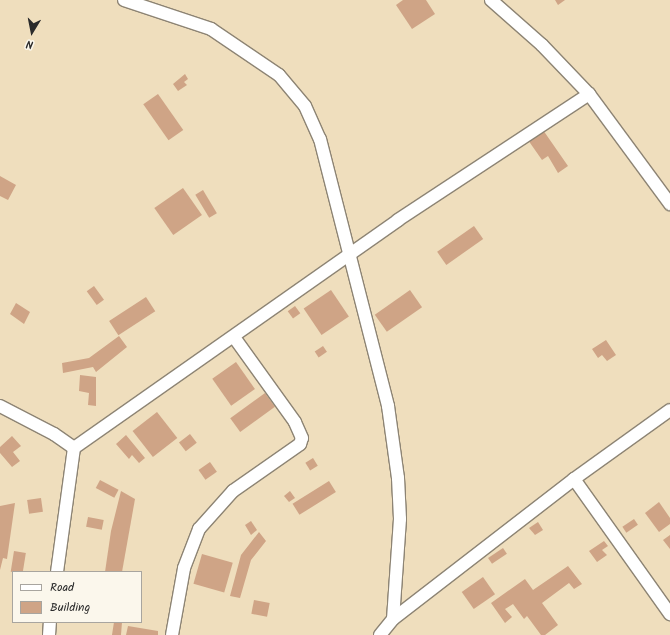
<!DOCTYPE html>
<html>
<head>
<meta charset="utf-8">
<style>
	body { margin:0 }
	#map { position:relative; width:670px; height:635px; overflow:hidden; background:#efdebd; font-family:Kalam,sans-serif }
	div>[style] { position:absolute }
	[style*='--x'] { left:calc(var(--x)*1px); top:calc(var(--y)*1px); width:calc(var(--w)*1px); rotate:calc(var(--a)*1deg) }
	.building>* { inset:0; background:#cfa486; transform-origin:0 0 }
	.roads { filter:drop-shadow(1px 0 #8d8474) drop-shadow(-1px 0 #8d8474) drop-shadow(0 1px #8d8474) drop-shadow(0 -1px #8d8474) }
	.street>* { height:12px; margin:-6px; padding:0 6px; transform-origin:6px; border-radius:6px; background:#fff }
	span { translate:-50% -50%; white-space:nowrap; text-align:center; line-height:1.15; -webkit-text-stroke:3.5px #fbf7ec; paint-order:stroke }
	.legend { position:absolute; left:12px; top:571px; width:130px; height:52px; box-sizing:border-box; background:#fbf7ec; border:1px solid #a8a59f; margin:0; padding:5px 7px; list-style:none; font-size:12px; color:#2b2b2b }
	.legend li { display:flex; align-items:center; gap:8px; height:20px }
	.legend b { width:20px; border:1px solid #a8a59f }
	.north { position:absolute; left:12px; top:12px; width:40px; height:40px; -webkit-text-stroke:3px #fbf7ec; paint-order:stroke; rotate:190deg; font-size:11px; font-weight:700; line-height:16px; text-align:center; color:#2b2b2b }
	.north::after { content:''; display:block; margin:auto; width:14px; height:18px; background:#2b2b2b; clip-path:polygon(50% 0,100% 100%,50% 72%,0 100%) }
</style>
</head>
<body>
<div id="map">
	<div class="building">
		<i style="clip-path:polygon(403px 0,426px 0,435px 14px,412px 29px,396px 5px)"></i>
		<i style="clip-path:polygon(555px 0,565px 0,558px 5px)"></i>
		<i style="clip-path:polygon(185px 74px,188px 79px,184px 82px,187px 85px,178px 91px,173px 84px)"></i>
		<i style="left:158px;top:94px;width:44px;height:18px;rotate:55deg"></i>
		<i style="clip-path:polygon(543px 130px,568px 166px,558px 173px,548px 156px,542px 160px,528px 140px)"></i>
		<i style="clip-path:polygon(0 176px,16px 185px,8px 200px,0 196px)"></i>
		<i style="left:183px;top:188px;width:33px;height:35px;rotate:55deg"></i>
		<i style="left:203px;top:190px;width:27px;height:9px;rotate:59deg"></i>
		<i style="left:474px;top:226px;width:16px;height:45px;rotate:55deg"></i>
		<i style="left:94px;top:286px;width:17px;height:9px;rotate:54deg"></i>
		<i style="left:331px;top:290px;width:32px;height:33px;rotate:56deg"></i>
		<i style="left:410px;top:290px;width:21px;height:43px;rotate:55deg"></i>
		<i style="left:146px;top:297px;width:17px;height:44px;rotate:57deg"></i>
		<i style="clip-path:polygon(16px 303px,30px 312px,24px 324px,10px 314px)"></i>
		<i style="left:295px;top:306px;width:9px;height:9px;rotate:54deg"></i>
		<i style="clip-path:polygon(119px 336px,127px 347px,96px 372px,93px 367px,63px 373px,62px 363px,89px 358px)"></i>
		<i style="clip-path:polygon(606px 340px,616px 355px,607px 361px,602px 355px,598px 358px,592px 349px)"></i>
		<i style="left:323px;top:346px;width:7px;height:10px;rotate:56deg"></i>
		<i style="left:236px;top:362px;width:33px;height:29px;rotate:55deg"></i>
		<i style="clip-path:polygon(80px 375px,96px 377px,96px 406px,88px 405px,89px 393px,79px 391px)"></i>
		<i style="left:265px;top:393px;width:17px;height:43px;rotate:54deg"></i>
		<i style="left:157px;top:412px;width:33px;height:31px;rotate:52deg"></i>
		<i style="left:190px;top:434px;width:11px;height:14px;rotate:52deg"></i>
		<i style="clip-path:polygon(126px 435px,145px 458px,139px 463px,132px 455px,129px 459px,116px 444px)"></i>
		<i style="clip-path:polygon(12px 436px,21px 446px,13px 452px,20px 461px,12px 467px,0 453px,0 447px)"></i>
		<i style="left:313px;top:458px;width:9px;height:9px;rotate:58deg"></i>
		<i style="left:210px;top:462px;width:12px;height:14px;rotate:55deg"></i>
		<i style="left:100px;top:480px;width:21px;height:9px;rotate:28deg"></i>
		<i style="left:329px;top:481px;width:13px;height:43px;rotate:58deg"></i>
		<i style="clip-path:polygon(121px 491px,135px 499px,122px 572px,105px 572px,111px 531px)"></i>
		<i style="clip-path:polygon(290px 491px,295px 498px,289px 502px,284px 496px)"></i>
		<i style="left:41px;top:498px;width:14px;height:14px;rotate:82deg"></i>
		<i style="clip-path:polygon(659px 502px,670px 518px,670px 524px,659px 532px,645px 513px)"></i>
		<i style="clip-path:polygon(15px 503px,7px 559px,3px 558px,0 570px,0 506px)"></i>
		<i style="left:88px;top:517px;width:16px;height:10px;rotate:11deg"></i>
		<i style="left:634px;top:519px;width:7px;height:14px;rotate:56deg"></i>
		<i style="clip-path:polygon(251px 521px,257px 530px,251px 535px,245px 525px)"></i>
		<i style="clip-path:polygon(538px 522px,543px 530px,535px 535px,529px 528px)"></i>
		<i style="clip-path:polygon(259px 532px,266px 541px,251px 560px,240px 598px,230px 596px,241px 555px)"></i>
		<i style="clip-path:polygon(670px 535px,670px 549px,663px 540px)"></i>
		<i style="clip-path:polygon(604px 541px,608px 546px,602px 550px,607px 555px,597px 562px,589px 551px)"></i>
		<i style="left:503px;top:548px;width:7px;height:18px;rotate:56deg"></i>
		<i style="left:14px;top:551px;width:12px;height:21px;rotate:9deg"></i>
		<i style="left:202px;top:554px;width:32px;height:31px;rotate:16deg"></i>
		<i style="clip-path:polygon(568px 566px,582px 584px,574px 589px,569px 583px,542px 603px,558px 625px,545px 635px,541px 635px,527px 616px,524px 619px,513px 604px,505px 609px,512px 617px,505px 623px,491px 603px,525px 579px,533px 590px)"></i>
		<i style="left:483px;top:577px;width:21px;height:26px;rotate:55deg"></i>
		<i style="left:254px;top:600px;width:16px;height:14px;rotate:11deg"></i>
		<i style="clip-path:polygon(114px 622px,122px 622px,121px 635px,112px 635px)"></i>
		<i style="clip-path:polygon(128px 626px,158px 631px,158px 635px,126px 635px)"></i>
	</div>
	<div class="roads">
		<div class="street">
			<i style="--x:124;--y:0;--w:92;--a:18.4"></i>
			<i style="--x:211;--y:29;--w:82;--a:34.1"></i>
			<i style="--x:279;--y:75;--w:40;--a:50"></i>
			<i style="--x:305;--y:106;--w:36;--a:66"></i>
			<i style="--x:320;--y:139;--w:276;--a:75.7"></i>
			<i style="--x:388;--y:406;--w:73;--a:82.1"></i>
			<i style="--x:398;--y:478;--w:41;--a:87.2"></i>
			<i style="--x:400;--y:519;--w:100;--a:94"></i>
			<i style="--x:491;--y:0;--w:68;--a:41.4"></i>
			<i style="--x:542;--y:45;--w:68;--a:46.2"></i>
			<i style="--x:589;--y:94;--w:137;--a:53.6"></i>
			<i style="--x:0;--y:406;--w:61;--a:27.4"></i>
			<i style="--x:54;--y:434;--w:24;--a:35"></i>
			<i style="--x:574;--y:479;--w:166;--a:54.6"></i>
			<i style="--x:57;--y:572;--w:125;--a:-82.2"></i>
			<i style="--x:74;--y:448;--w:396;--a:-35.1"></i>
			<i style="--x:398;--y:220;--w:229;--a:-33.4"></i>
			<i style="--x:49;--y:635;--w:13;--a:-86"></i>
			<i style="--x:172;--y:635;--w:68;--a:-79.8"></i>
			<i style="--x:184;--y:568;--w:42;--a:-69"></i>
			<i style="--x:199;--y:529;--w:51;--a:-48.2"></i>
			<i style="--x:233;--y:491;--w:82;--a:-35"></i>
			<i style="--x:300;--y:444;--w:6;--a:-72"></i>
			<i style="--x:302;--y:438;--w:17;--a:-114"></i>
			<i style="--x:295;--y:422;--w:105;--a:-125.7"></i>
			<i style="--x:380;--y:635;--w:21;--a:-51"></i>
			<i style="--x:393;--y:619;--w:229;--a:-37.7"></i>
			<i style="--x:574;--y:479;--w:118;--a:-35.7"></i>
		</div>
	</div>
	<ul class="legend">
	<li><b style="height:5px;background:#fff"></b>Road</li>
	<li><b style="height:11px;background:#cfa486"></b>Building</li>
	</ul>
	<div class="north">N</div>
</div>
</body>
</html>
